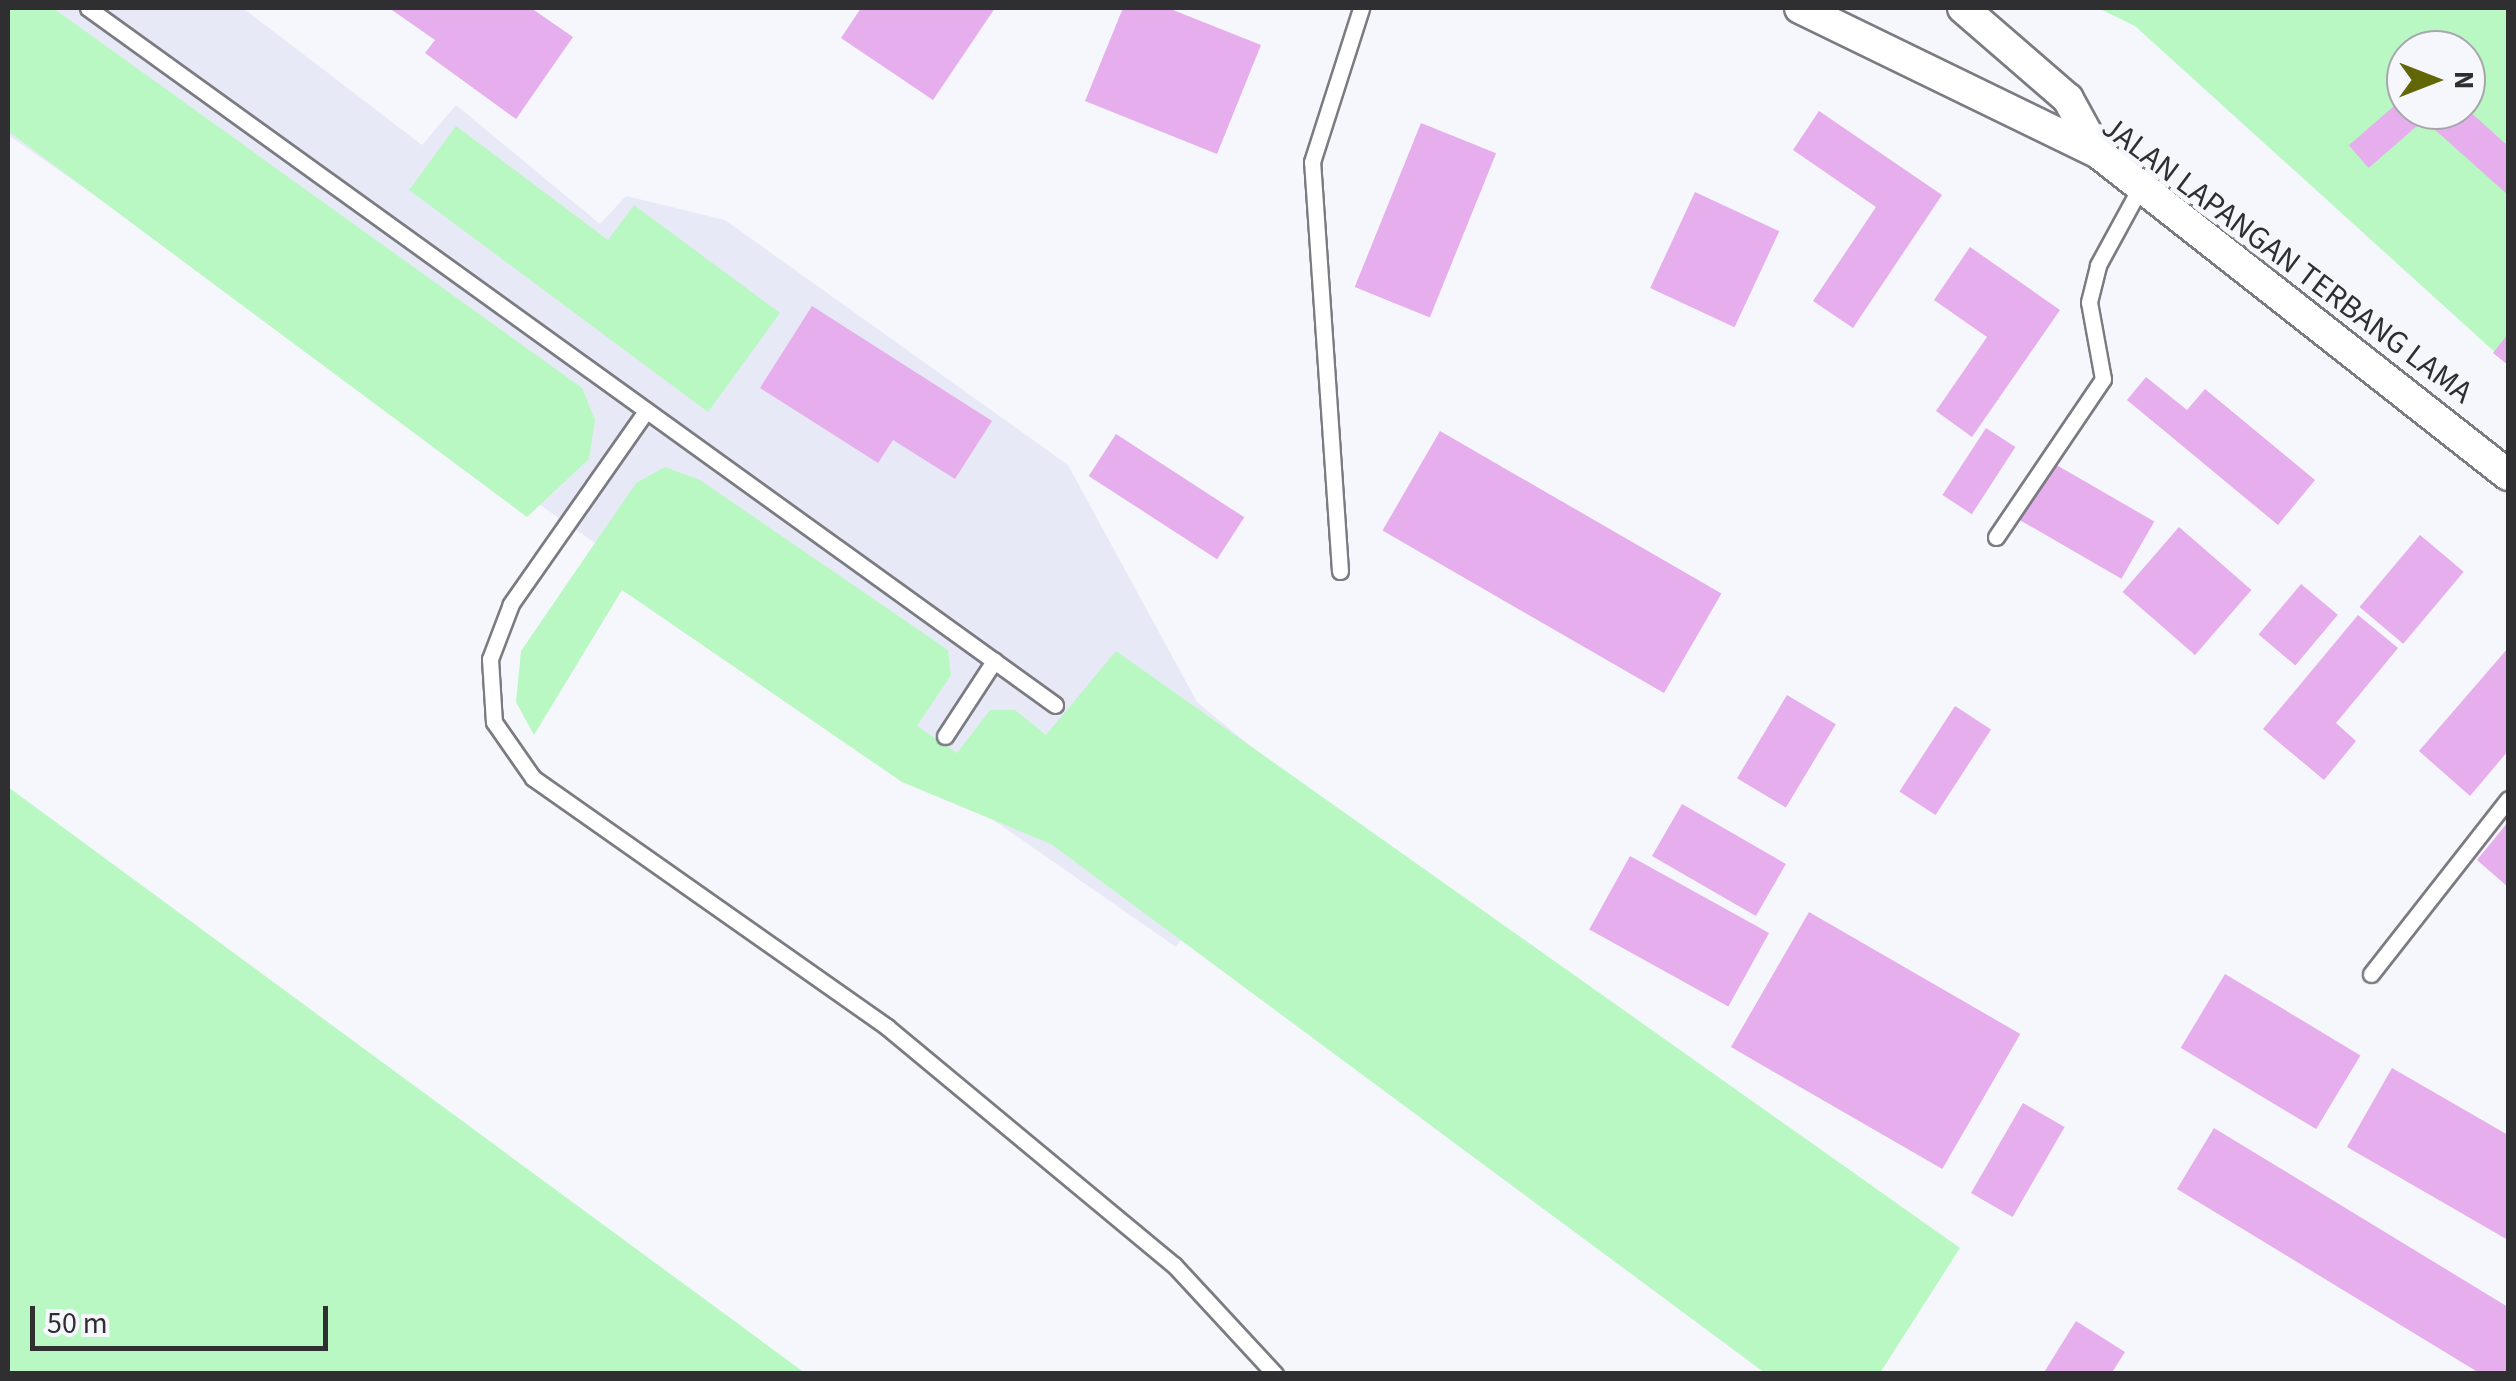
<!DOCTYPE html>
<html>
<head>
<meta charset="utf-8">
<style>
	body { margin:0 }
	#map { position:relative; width:2516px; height:1381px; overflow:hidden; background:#f6f6fd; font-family:"Source Sans 3",sans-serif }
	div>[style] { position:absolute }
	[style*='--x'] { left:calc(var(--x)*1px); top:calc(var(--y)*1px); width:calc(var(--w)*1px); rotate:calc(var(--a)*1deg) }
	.built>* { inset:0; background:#e8e9f7 }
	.green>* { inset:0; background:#b9f8c3 }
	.building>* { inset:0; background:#e6aeec; transform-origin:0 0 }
	.roads { filter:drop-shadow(2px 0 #7b7b82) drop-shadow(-2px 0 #7b7b82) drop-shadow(0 2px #7b7b82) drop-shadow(0 -2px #7b7b82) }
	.service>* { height:15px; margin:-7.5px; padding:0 7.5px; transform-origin:7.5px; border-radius:7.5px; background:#fff }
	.minor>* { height:30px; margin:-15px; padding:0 15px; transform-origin:15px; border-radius:15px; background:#fff }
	span { translate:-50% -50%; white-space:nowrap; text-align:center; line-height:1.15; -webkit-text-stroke:10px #f6f6fd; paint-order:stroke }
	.street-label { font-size:32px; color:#2f2f32 }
	.frame { position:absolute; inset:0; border:10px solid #2f2f32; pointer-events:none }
	.north { position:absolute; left:2386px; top:30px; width:100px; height:100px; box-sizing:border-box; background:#f6f6fd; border:2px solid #a6a6ac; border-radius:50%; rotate:90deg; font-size:28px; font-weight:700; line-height:40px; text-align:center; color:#2f2f32 }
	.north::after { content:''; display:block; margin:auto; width:35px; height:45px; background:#616707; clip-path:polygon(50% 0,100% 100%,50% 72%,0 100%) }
	.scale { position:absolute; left:30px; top:1306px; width:298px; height:45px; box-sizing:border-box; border:5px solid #2f2f32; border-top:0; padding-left:12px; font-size:30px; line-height:35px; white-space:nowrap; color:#2f2f32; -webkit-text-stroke:8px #f6f6fd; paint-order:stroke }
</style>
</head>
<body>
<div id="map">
	<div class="built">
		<i style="clip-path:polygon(8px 8px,243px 8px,422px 145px,456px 105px,600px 224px,626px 196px,725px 220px,1068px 465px,1197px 702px,1287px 776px,1176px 947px,8px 135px)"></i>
	</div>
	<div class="green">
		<i style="clip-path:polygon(8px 8px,53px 8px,582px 388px,595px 420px,589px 459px,527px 517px,8px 131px)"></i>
		<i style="clip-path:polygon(evenodd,2098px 8px,2508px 8px,2508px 364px,2135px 26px,2098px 8px,2406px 50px,2466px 50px,2466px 110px,2406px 110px,2406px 50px)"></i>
		<i style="clip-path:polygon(456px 126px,608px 240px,634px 205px,780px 313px,708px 412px,409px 190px)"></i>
		<i style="clip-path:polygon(665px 467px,700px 480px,948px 650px,951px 675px,917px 726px,957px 753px,990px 710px,1015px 710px,1046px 735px,1116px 651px,1960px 1248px,1880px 1373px,1765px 1373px,1051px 844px,902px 782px,622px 590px,534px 735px,516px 702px,521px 651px,636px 483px)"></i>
		<i style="clip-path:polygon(8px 787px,805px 1373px,8px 1373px)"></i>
	</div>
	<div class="building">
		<i style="clip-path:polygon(389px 8px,531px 8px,573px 37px,516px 119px,425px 53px,435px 40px)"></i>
		<i style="clip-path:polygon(861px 8px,995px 8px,933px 100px,841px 38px)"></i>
		<i style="clip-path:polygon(1123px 8px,1168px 8px,1261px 45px,1217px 154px,1085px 101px)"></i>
		<i style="left:2401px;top:100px;width:30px;height:69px;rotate:49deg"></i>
		<i style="clip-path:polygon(2449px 110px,2468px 110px,2508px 146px,2508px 195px,2433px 128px)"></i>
		<i style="clip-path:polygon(1819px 111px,1942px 195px,1853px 328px,1813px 301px,1876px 207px,1793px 150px)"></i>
		<i style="left:1421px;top:123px;width:81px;height:177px;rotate:22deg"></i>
		<i style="left:1695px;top:192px;width:93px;height:106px;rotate:25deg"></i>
		<i style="clip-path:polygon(1970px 247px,2060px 310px,1972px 437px,1936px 411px,1987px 337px,1934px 300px)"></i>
		<i style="clip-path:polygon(812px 306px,992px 421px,955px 479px,893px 440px,878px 463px,760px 388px)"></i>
		<i style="clip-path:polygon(2508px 334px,2508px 365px,2493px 353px)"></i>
		<i style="clip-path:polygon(2146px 377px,2187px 410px,2205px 389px,2315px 480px,2278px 525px,2127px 400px)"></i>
		<i style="left:1986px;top:428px;width:35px;height:80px;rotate:33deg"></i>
		<i style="left:1440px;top:431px;width:325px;height:115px;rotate:30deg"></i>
		<i style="left:1116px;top:434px;width:153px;height:50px;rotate:33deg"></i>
		<i style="left:2053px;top:463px;width:117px;height:66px;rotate:30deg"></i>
		<i style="left:2179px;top:527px;width:96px;height:86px;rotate:41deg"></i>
		<i style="left:2420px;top:535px;width:57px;height:94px;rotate:40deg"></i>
		<i style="left:2301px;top:584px;width:48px;height:66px;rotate:40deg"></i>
		<i style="clip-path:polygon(2358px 615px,2398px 648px,2336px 723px,2356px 741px,2324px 780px,2263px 729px)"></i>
		<i style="clip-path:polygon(2508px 648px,2508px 751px,2470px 796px,2419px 751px)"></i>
		<i style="left:1787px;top:695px;width:57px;height:97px;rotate:31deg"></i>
		<i style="left:1955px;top:706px;width:43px;height:102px;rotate:33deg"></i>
		<i style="left:1682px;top:804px;width:120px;height:60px;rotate:30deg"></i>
		<i style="clip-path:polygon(2508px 822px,2508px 887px,2477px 860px)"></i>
		<i style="left:1630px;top:856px;width:159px;height:84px;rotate:29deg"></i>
		<i style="left:1809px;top:912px;width:244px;height:156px;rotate:30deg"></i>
		<i style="left:2225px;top:974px;width:158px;height:86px;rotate:31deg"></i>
		<i style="clip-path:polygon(2392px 1068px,2508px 1135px,2508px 1240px,2347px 1147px)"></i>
		<i style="left:2023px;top:1103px;width:48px;height:104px;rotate:30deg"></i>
		<i style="clip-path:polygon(2214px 1128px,2508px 1307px,2508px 1374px,2481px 1374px,2177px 1189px)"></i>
		<i style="clip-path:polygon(2076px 1321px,2125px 1352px,2111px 1374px,2043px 1374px)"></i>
	</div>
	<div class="roads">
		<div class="service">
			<i style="--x:88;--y:8;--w:1192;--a:35.78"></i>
			<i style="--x:646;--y:411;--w:236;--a:125"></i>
			<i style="--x:511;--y:604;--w:59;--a:110.9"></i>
			<i style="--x:490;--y:659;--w:63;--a:86.4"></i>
			<i style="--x:494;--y:722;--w:68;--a:55.1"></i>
			<i style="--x:533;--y:778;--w:433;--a:35.1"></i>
			<i style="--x:887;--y:1027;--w:373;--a:39.7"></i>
			<i style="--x:1174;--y:1265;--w:149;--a:47.2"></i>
			<i style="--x:1996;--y:537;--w:191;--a:-55.9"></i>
			<i style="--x:2103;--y:379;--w:78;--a:-100.3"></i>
			<i style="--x:2089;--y:302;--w:38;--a:-76"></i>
			<i style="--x:2098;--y:265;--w:90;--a:-61.4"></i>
			<i style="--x:1340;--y:571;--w:410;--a:-93.9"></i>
			<i style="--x:1312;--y:162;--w:162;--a:-72.3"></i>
			<i style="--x:945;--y:736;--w:90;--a:-56.8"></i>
			<i style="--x:2371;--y:974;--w:222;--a:-51.9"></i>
		</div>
		<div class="minor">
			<i style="--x:1800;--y:8;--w:330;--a:25.9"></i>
			<i style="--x:2097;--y:152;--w:523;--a:38.16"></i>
			<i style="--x:1963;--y:8;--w:139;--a:40.9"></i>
			<i style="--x:2068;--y:99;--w:60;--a:61.3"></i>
		</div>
	</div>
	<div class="street-label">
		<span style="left:2287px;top:260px;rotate:37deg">JALAN LAPANGAN TERBANG LAMA</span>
	</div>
	<div class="frame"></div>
	<div class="north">N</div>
	<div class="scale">50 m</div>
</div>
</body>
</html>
